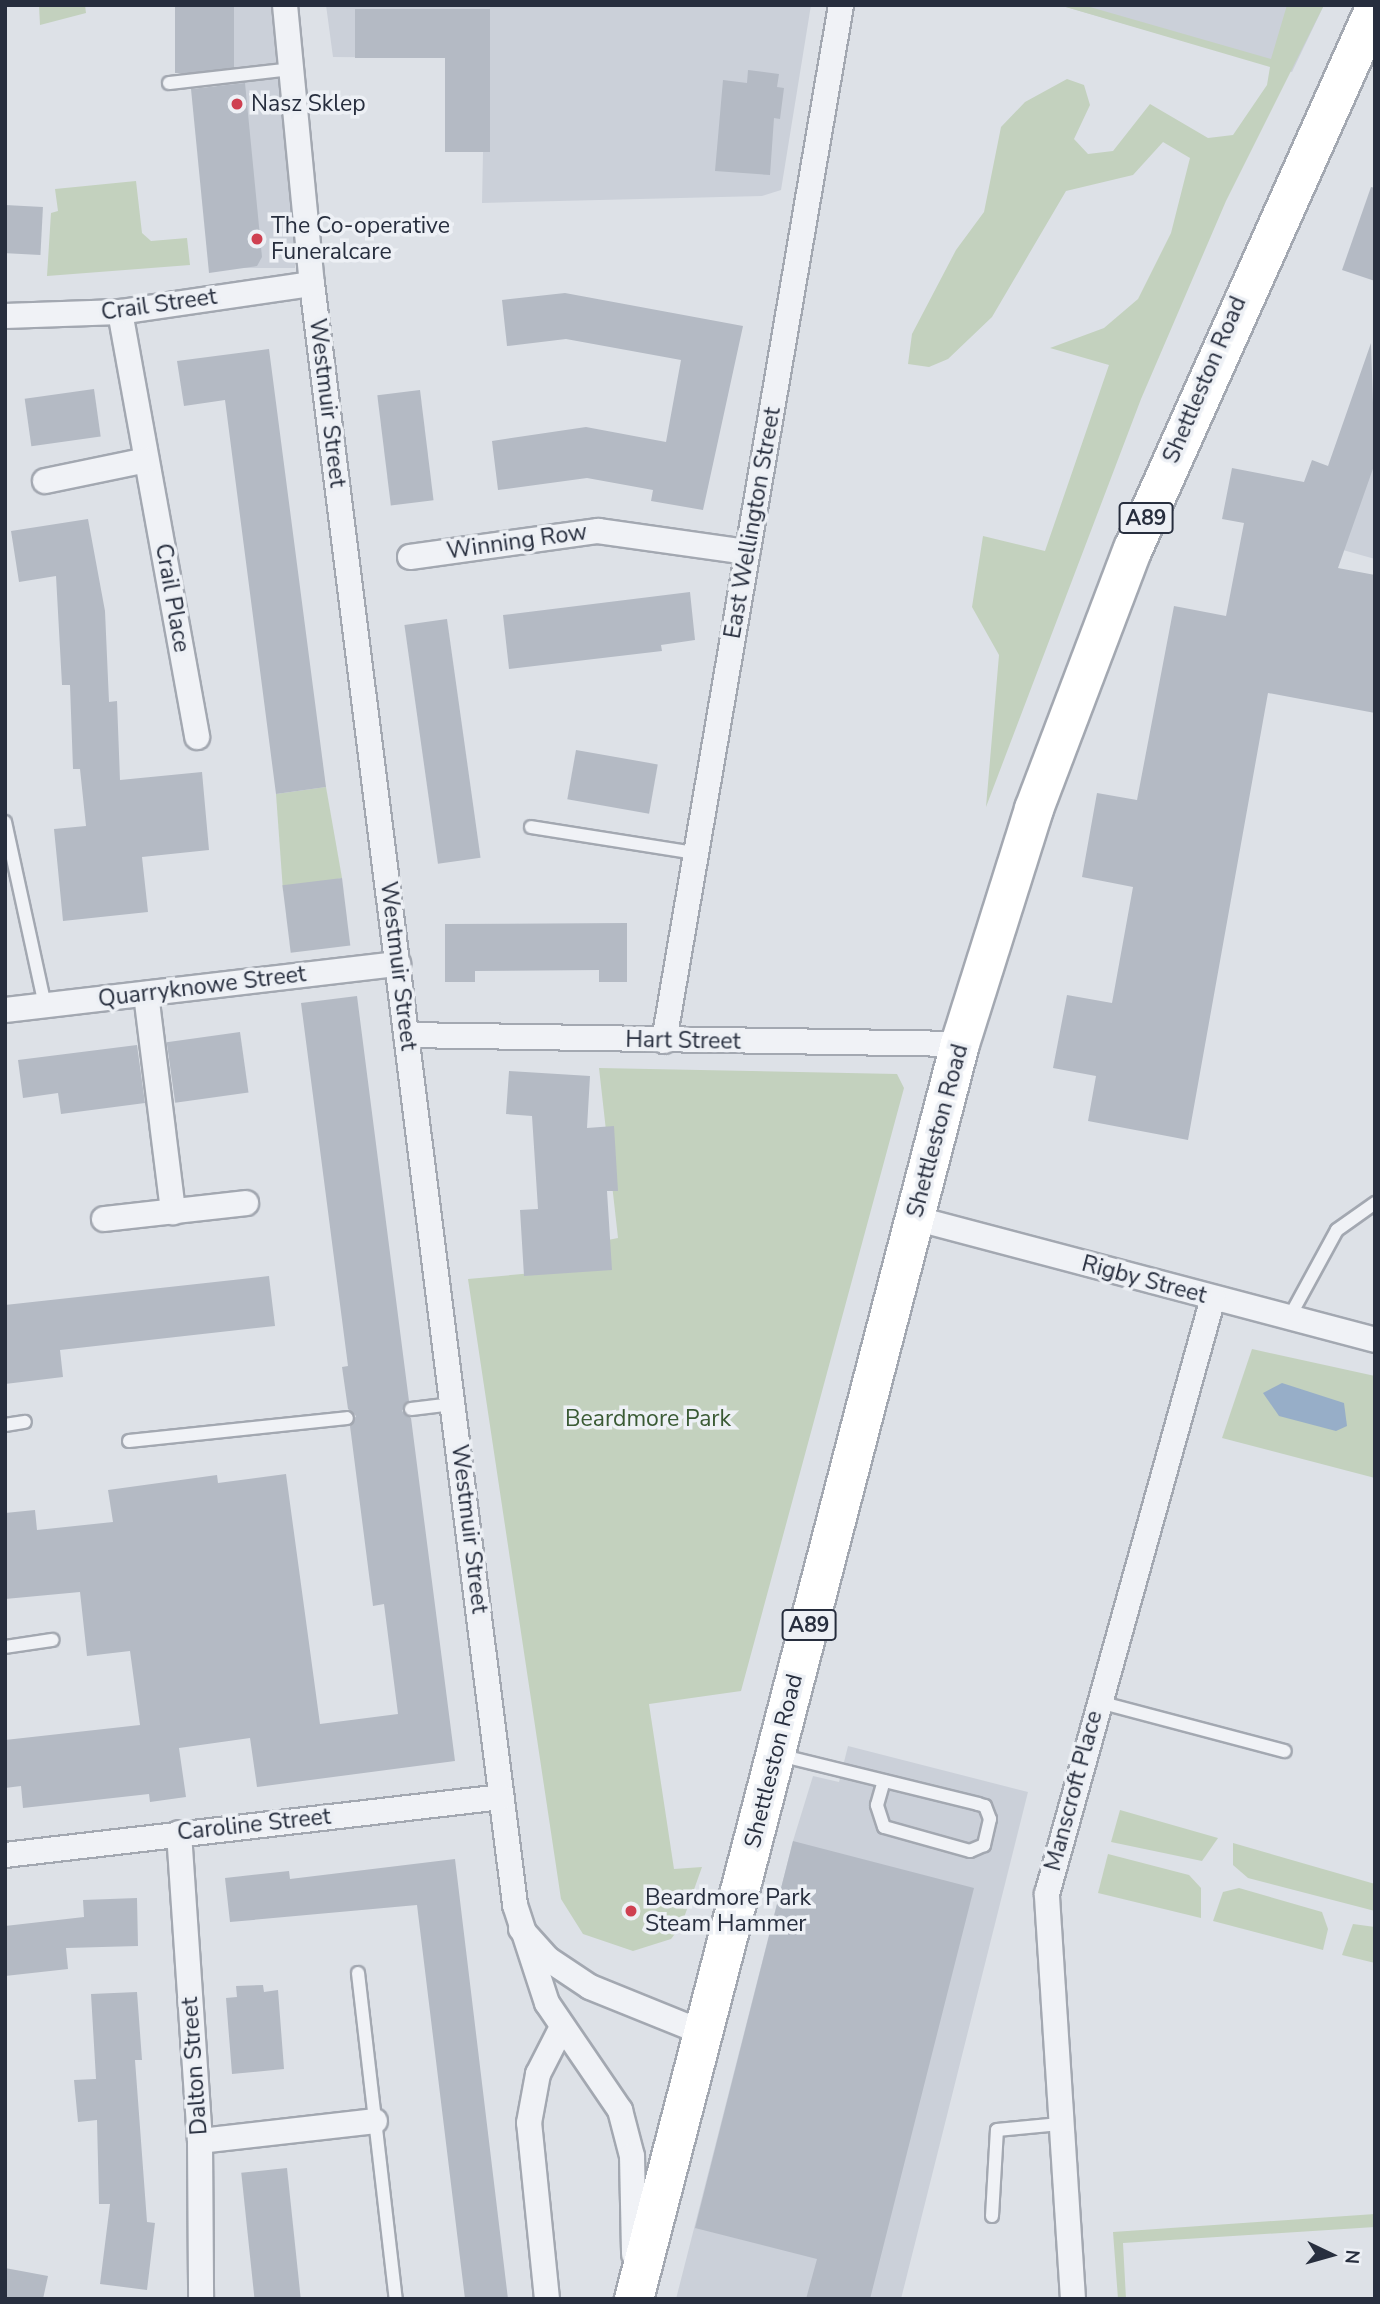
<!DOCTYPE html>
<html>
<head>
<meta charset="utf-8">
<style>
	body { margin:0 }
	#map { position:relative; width:1380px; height:2304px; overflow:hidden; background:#dde1e7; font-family:"Nunito Sans",sans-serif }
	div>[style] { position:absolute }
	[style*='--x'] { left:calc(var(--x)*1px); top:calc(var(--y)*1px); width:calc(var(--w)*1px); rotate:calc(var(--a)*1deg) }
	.built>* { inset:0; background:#cbd0d9; transform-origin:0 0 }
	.green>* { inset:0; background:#c3d1be }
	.water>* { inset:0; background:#97aec8 }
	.building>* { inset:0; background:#b4bac4; transform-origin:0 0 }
	.roads { filter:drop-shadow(2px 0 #a3a8b1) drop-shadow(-2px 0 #a3a8b1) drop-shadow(0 2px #a3a8b1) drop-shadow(0 -2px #a3a8b1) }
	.service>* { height:12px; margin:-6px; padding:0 6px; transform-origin:6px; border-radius:6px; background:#f0f2f6 }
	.minor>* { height:24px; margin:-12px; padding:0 12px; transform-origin:12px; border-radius:12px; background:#f0f2f6 }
	.primary>* { height:38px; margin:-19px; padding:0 19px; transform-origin:19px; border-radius:19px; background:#fff }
	.dots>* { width:19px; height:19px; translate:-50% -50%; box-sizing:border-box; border:4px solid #edf0f5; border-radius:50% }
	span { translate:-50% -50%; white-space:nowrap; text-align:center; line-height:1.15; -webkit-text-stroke:7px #edf0f5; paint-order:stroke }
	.shield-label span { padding:2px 5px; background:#edf0f5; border:2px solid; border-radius:5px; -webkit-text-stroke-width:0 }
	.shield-label { font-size:21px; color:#272e3e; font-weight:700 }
	.poi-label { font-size:23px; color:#272e3e }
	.left { translate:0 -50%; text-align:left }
	.street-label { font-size:23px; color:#272e3e }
	.park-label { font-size:23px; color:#3a5a34 }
	.frame { position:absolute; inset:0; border:7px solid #272e3e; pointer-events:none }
	.north { position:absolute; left:1296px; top:2220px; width:70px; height:70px; -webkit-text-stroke:5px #edf0f5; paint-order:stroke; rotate:95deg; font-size:19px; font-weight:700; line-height:28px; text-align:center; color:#272e3e }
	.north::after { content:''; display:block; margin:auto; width:24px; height:32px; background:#272e3e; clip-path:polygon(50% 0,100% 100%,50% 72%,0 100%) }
</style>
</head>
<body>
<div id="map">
	<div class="built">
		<i style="left:217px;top:5px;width:78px;height:263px"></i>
		<i style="clip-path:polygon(326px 5px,811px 5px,781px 190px,762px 196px,482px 203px,483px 152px,445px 152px,445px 58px,333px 57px)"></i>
		<i style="clip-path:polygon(1059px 5px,1324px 5px,1292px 72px)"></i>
		<i style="clip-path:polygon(1375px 458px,1375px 559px,1343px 550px)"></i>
		<i style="clip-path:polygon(848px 1746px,1028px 1792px,901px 2299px,676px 2299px,793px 1841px,813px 1776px,839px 1782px)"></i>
	</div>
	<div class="green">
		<i style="clip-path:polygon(39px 5px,85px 5px,86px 13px,40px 25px)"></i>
		<i style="clip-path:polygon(1059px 5px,1083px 5px,1271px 59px,1287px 5px,1324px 5px,1226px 201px,1141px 399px,986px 807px,999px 655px,972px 607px,983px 536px,1045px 551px,1109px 365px,1050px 348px,1104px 328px,1138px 299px,1171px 233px,1190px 158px,1163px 142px,1133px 175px,1066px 191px,992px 317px,948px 359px,929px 367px,908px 364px,912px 334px,956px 250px,984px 212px,1001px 127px,1025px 102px,1067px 79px,1084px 85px,1090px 105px,1074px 139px,1088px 154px,1113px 151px,1150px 104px,1208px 138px,1233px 135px,1267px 85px,1270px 67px)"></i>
		<i style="clip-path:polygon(136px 181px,142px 233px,151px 241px,187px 238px,190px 265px,47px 276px,51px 213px,58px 211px,55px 189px)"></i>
		<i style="clip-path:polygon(326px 787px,342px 878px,283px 891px,276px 794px)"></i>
		<i style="clip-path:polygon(599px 1068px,897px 1074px,904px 1088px,741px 1691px,649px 1704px,674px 1869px,702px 1867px,681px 1926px,671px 1939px,633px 1951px,583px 1934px,561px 1899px,468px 1279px,610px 1266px,608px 1240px,618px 1238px)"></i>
		<i style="clip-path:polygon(1252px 1349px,1375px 1376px,1375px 1478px,1222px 1438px)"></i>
		<i style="clip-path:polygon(1120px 1810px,1218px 1838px,1202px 1861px,1111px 1842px)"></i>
		<i style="clip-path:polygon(1233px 1843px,1375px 1884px,1375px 1911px,1248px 1878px,1233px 1865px)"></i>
		<i style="clip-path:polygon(1108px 1854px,1189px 1875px,1201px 1888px,1201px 1918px,1098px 1893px)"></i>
		<i style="clip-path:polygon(1239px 1888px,1322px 1912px,1328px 1929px,1323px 1950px,1213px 1921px,1223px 1892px)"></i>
		<i style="clip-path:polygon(1353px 1924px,1375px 1927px,1375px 1963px,1342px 1955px)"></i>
		<i style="clip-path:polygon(1375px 2214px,1375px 2227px,1123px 2243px,1126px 2299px,1118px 2299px,1113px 2232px)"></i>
	</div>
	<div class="water">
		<i style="clip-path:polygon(1282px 1383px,1344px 1403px,1347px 1426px,1336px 1431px,1279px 1416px,1263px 1393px)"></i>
	</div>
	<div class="building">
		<i style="left:175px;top:5px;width:59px;height:68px"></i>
		<i style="clip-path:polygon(355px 9px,490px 9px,490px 152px,445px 152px,445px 58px,355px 58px)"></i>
		<i style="clip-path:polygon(748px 70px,779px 74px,777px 87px,784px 88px,780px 119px,774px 118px,770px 175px,715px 171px,723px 80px,747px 83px)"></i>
		<i style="clip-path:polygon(245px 83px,262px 257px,257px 266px,209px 273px,191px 89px)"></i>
		<i style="clip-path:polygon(1371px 187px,1375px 188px,1375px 281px,1342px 270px)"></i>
		<i style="left:5px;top:205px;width:38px;height:48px;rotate:3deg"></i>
		<i style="clip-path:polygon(565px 293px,743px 326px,703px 510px,651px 501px,653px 490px,587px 478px,498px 490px,492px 441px,586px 427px,666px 442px,681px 360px,566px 339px,507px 346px,502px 300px)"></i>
		<i style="clip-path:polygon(1371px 343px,1375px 463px,1338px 568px,1375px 575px,1375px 713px,1268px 693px,1188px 1140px,1088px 1121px,1096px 1076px,1053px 1068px,1067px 995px,1112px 1003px,1133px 887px,1082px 877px,1097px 793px,1137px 800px,1174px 606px,1226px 616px,1244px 523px,1222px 519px,1232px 468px,1304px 482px,1312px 460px,1328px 466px)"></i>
		<i style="clip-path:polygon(269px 349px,326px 787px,276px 794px,225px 400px,184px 406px,177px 361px)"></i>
		<i style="left:94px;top:389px;width:48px;height:70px;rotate:82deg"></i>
		<i style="left:420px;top:390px;width:111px;height:43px;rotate:83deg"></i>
		<i style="clip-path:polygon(88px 519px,105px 611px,109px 702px,117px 701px,120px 780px,202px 772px,209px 850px,142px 857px,148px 912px,63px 921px,54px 829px,86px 826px,80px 769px,73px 769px,70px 685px,62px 685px,56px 576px,19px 582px,11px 531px)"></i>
		<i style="clip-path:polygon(690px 592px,695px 640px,661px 645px,662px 651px,509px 669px,503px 615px)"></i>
		<i style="left:447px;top:619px;width:241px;height:43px;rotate:82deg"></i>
		<i style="left:576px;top:750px;width:83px;height:50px;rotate:10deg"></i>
		<i style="left:342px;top:878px;width:68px;height:60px;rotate:83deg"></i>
		<i style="clip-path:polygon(627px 923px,627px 982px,599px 982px,599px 970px,475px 971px,475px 982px,445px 982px,445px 924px)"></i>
		<i style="clip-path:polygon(357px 996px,409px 1401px,402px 1411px,411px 1418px,455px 1761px,257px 1787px,250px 1738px,179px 1748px,186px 1797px,150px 1802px,149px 1794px,23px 1808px,21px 1786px,5px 1788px,5px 1740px,140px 1725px,130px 1651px,87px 1656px,80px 1592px,5px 1599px,5px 1513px,35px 1510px,37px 1530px,113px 1522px,108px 1490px,217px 1475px,218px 1483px,286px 1474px,320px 1724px,398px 1714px,384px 1604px,373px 1606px,350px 1426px,356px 1416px,348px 1409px,342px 1367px,348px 1366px,301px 1003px)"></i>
		<i style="left:240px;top:1032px;width:61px;height:74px;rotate:82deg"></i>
		<i style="clip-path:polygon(137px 1045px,145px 1103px,61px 1114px,58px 1093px,23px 1098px,18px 1060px)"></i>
		<i style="clip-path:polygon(509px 1071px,590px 1076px,587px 1128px,614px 1126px,618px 1191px,607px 1191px,612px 1270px,524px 1276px,520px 1210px,538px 1209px,532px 1116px,506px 1114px)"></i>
		<i style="clip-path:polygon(269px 1276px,275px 1326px,60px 1350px,63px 1377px,5px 1384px,5px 1305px)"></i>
		<i style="clip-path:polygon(793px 1841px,974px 1888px,870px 2299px,806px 2299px,817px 2259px,695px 2228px)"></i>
		<i style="clip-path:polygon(455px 1859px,508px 2299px,465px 2299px,417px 1905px,230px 1922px,225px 1878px,289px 1871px,290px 1879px)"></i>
		<i style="clip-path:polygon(137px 1898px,138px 1946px,66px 1948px,68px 1969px,5px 1976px,5px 1926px,84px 1917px,83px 1900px)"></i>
		<i style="clip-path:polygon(263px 1985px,264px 1992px,278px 1990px,284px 2069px,232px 2074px,226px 1998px,237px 1997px,236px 1986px)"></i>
		<i style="clip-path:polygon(137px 1992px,142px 2060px,135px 2060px,147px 2222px,155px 2223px,147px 2290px,100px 2284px,110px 2204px,99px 2204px,97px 2120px,78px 2122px,74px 2080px,96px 2079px,91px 1994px)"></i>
		<i style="left:287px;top:2168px;width:132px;height:46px;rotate:84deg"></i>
		<i style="clip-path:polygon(5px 2268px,48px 2276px,43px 2299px,5px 2299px)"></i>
	</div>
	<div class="roads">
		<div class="service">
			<i style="--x:169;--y:83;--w:123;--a:-6.5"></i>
			<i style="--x:5;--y:822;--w:187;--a:77.7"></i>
			<i style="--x:531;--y:827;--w:167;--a:9"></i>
			<i style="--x:1289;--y:1318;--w:100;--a:-61.4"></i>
			<i style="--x:1337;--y:1230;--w:47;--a:-35.4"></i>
			<i style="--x:411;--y:1409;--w:42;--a:-6.8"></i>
			<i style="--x:5;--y:1425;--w:20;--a:-9"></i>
			<i style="--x:129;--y:1441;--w:219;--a:-6"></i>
			<i style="--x:5;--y:1647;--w:48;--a:-8.5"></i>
			<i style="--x:1099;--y:1702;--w:192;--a:14.8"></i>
			<i style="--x:779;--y:1755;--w:205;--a:13.8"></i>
			<i style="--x:978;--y:1804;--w:7;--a:16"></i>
			<i style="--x:985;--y:1806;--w:14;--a:69"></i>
			<i style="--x:990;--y:1819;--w:27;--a:103"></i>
			<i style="--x:984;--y:1845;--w:15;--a:157"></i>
			<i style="--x:970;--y:1851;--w:89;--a:-164.4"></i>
			<i style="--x:884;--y:1827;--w:23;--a:-108"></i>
			<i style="--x:877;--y:1805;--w:25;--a:-74"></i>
			<i style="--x:358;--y:1973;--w:328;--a:83.4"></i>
			<i style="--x:992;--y:2216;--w:86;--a:-86.7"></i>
			<i style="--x:997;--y:2130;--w:63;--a:-5.4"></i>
		</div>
		<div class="minor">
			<i style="--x:285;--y:5;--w:280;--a:84.5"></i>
			<i style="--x:312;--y:284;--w:1634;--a:82.86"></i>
			<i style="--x:515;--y:1905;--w:103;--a:71.9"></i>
			<i style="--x:547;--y:2003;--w:130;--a:55.7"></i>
			<i style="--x:620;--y:2110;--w:48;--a:75.4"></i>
			<i style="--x:632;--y:2156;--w:98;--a:88.8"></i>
			<i style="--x:120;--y:312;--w:432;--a:79.7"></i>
			<i style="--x:5;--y:316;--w:115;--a:-2"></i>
			<i style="--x:120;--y:312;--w:194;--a:-8.3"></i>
			<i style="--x:45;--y:481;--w:103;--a:-11.7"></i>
			<i style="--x:410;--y:557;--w:190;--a:-7.9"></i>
			<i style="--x:598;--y:531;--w:151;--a:8"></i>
			<i style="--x:146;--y:994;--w:220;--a:82.9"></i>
			<i style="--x:5;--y:1010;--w:396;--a:-6.7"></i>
			<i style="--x:406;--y:1035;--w:554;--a:0.93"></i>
			<i style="--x:664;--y:1041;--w:1051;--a:-80.3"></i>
			<i style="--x:914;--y:1218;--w:477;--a:14.8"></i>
			<i style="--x:104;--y:1219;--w:143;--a:-6.4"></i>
			<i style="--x:179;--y:1833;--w:309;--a:86.1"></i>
			<i style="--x:200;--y:2141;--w:158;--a:89.6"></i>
			<i style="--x:5;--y:1855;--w:500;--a:-6.66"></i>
			<i style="--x:521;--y:1929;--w:40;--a:48"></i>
			<i style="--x:548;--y:1959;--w:50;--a:33.7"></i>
			<i style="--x:590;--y:1987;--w:123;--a:22"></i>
			<i style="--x:200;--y:2141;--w:176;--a:-6.5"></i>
			<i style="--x:547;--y:2299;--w:177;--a:-95.8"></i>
			<i style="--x:529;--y:2123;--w:50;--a:-79.6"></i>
			<i style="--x:538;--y:2074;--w:53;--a:-62.9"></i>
			<i style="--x:1073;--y:2299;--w:406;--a:-93.7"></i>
			<i style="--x:1047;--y:1894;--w:619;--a:-74.44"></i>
		</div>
		<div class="primary">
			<i style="--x:634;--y:2299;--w:1297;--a:-75.44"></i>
			<i style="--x:960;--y:1044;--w:246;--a:-72.5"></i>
			<i style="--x:1034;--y:809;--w:278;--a:-69.2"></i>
			<i style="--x:1133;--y:549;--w:593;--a:-65.9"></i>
		</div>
	</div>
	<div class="dots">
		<i style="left:237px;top:104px;background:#cf4051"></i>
		<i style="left:257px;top:239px;background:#cf4051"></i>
		<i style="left:631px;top:1911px;background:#cf4051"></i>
	</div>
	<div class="shield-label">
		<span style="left:1146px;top:518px">A89</span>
		<span style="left:809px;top:1625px">A89</span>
	</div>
	<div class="poi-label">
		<span class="left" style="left:251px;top:104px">Nasz Sklep</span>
		<span class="left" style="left:271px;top:239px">The Co-operative<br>Funeralcare</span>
		<span class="left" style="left:645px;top:1911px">Beardmore Park<br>Steam Hammer</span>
	</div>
	<div class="street-label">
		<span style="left:159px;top:305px;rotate:-8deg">Crail Street</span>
		<span style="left:1205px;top:380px;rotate:-67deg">Shettleston Road</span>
		<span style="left:327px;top:403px;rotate:83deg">Westmuir Street</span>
		<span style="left:753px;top:523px;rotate:-80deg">East Wellington Street</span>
		<span style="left:517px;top:542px;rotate:-8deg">Winning Row</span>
		<span style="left:172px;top:598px;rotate:80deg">Crail Place</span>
		<span style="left:398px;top:966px;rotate:83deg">Westmuir Street</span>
		<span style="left:202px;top:987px;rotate:-7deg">Quarryknowe Street</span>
		<span style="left:683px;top:1041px;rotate:1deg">Hart Street</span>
		<span style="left:938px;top:1131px;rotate:-75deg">Shettleston Road</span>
		<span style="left:1144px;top:1280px;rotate:15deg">Rigby Street</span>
		<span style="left:469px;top:1529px;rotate:83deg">Westmuir Street</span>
		<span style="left:774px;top:1761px;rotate:-76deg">Shettleston Road</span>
		<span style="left:1074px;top:1791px;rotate:-75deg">Manscroft Place</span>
		<span style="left:254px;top:1825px;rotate:-6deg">Caroline Street</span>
		<span style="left:195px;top:2066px;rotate:-94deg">Dalton Street</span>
	</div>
	<div class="park-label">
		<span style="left:648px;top:1419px">Beardmore Park</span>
	</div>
	<div class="frame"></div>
	<div class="north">N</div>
</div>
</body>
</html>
